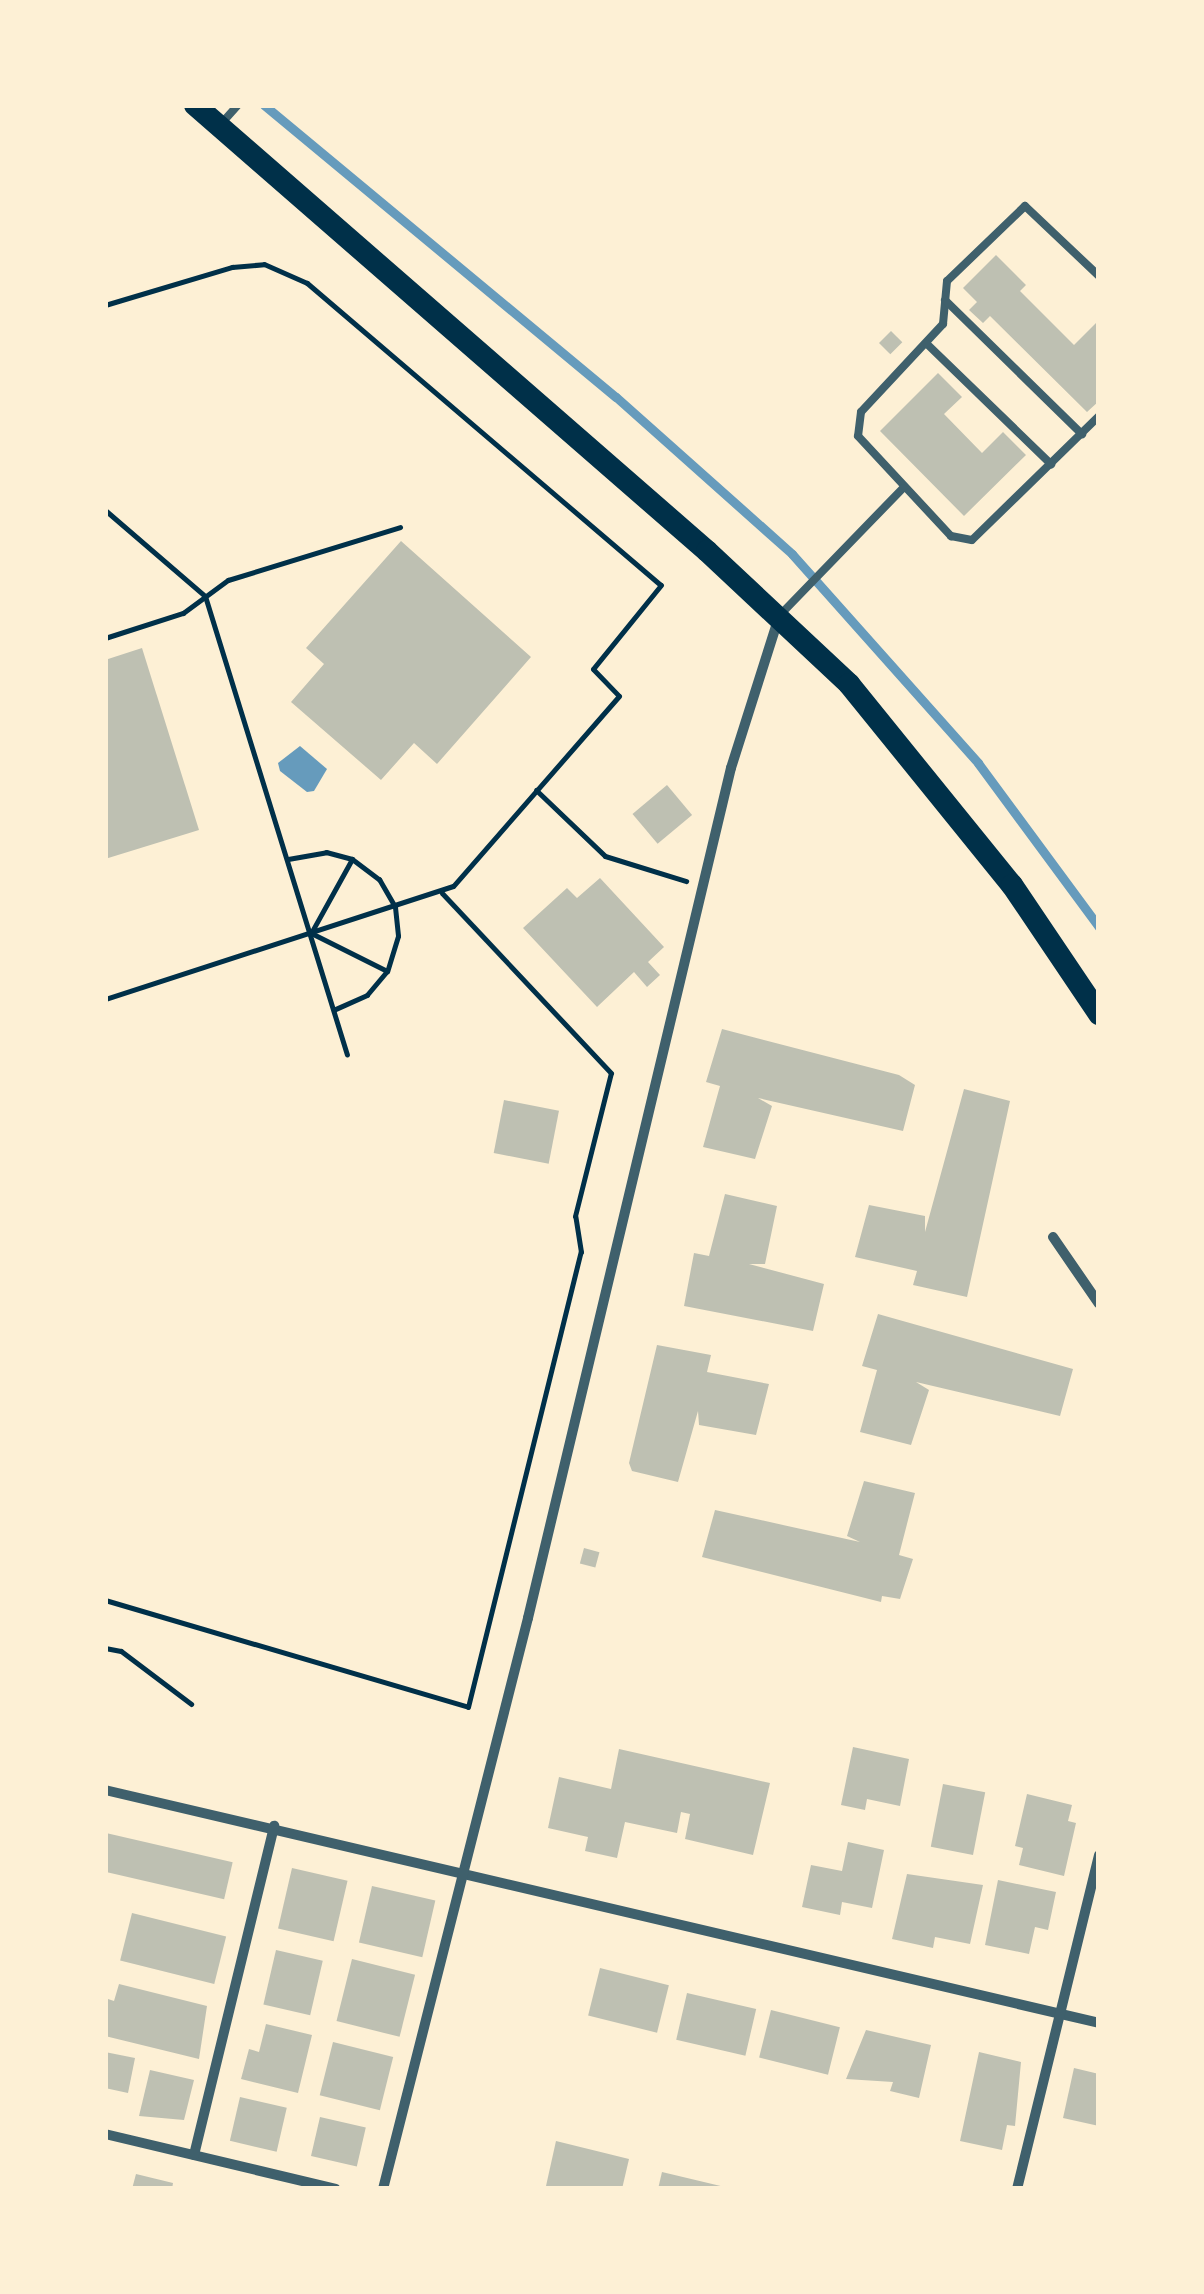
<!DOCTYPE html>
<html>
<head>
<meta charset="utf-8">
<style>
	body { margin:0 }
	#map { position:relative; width:1204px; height:2294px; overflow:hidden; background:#fdf0d5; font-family:Figtree,sans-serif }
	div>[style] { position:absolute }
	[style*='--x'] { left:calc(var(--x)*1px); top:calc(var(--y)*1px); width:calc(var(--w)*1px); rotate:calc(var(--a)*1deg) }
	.water>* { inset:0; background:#669bbc }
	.stream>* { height:9px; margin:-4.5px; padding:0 4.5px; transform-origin:4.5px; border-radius:4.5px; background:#669bbc }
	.building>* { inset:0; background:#bec0b2; transform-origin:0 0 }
	.path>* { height:5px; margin:-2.5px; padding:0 2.5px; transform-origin:2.5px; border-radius:2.5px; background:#003049 }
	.service>* { height:8px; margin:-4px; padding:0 4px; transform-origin:4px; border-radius:4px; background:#3f606c }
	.minor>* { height:10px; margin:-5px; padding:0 5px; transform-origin:5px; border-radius:5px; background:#3f606c }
	.primary>* { height:22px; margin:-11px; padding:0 11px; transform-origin:11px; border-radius:11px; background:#003049 }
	span { translate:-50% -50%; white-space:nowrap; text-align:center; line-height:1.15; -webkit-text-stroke:10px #fdf0d5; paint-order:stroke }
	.frame { position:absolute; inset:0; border:108px solid #fdf0d5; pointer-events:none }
</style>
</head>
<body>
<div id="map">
	<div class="water">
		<i style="clip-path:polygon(300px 746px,327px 769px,314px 791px,307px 792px,280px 771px,278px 763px)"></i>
	</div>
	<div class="stream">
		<i style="--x:264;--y:105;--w:457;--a:39.7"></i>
		<i style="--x:616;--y:397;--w:236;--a:41.7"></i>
		<i style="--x:792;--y:554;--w:280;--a:48.3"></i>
		<i style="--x:978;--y:763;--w:204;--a:53.6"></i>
	</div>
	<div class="building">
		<i style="clip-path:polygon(996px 255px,1026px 285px,1020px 291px,1074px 345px,1099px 320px,1099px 401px,1087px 412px,990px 316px,983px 323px,969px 310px,977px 302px,963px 288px)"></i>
		<i style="left:891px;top:331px;width:16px;height:17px;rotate:45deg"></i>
		<i style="clip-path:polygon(938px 373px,962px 397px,944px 414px,982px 453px,1003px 432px,1026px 455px,964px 516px,880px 431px)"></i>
		<i style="clip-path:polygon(401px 541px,531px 657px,437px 764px,414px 743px,381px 780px,291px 702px,324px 664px,306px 648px)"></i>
		<i style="clip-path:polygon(142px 648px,199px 830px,105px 859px,105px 660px)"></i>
		<i style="left:667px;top:785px;width:39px;height:45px;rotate:50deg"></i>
		<i style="clip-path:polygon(600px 878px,664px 947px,648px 962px,660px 975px,647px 987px,634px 972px,597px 1007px,523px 928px,567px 888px,577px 898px)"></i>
		<i style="clip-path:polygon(722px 1029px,899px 1075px,915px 1085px,903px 1131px,758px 1098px,772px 1106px,755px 1159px,703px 1147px,720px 1086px,706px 1082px)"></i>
		<i style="clip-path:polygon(964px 1089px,1010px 1101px,967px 1297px,913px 1285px,917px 1271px,855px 1257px,869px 1205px,925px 1216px,925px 1232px)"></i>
		<i style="left:504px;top:1100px;width:56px;height:54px;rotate:11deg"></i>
		<i style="clip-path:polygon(725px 1194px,777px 1206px,765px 1264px,749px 1264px,824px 1284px,813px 1331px,684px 1306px,694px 1253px,709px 1256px)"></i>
		<i style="clip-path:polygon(878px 1314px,1073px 1369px,1060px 1416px,916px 1382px,929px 1390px,911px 1445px,860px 1432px,877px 1370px,862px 1366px)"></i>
		<i style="clip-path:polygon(657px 1345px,711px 1355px,707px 1372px,769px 1384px,756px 1435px,699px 1425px,698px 1411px,678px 1482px,632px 1471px,629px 1463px)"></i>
		<i style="clip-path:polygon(864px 1481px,915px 1493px,899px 1555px,913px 1559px,900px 1599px,882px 1596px,881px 1602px,702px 1557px,715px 1510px,860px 1542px,847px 1536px)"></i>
		<i style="left:584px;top:1548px;width:16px;height:16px;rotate:15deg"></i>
		<i style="clip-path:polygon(853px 1747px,909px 1759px,900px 1806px,867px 1799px,865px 1810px,841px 1805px)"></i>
		<i style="clip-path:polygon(619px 1749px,770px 1783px,753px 1855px,685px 1839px,690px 1814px,681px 1812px,677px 1833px,625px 1822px,617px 1858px,585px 1851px,588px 1837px,548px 1828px,559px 1777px,611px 1789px)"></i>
		<i style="left:943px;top:1784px;width:43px;height:64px;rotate:11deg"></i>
		<i style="clip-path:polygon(1027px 1794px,1072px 1805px,1068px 1821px,1076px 1823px,1064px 1876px,1019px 1865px,1023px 1848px,1015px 1846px)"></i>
		<i style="left:106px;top:1833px;width:130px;height:38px;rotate:13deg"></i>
		<i style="clip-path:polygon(848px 1842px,884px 1850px,872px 1908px,842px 1902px,840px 1915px,802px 1907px,811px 1865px,842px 1871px)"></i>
		<i style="left:292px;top:1868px;width:57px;height:62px;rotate:13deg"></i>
		<i style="clip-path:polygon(907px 1874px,983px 1885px,970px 1944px,935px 1937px,933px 1948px,892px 1939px)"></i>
		<i style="clip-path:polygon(998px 1880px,1056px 1892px,1048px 1930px,1035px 1927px,1029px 1954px,985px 1945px)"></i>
		<i style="left:372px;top:1886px;width:65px;height:58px;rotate:13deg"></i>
		<i style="left:132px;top:1913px;width:97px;height:49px;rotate:14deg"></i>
		<i style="left:276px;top:1950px;width:48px;height:56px;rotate:13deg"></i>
		<i style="left:352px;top:1959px;width:65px;height:64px;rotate:14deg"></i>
		<i style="left:600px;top:1968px;width:71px;height:49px;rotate:14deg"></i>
		<i style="clip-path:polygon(119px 1984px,207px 2006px,199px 2059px,105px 2036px,108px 1999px,114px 2001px)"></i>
		<i style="left:687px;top:1993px;width:71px;height:48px;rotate:13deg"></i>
		<i style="left:771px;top:2010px;width:71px;height:49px;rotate:14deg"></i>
		<i style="clip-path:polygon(266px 2024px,312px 2035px,298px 2093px,241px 2079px,249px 2049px,259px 2052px)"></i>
		<i style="clip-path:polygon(866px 2030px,931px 2045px,919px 2098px,890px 2091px,893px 2082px,846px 2079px)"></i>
		<i style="left:333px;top:2042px;width:62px;height:55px;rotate:14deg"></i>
		<i style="clip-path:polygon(105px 2052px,135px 2058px,128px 2093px,105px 2088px)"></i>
		<i style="clip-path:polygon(979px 2052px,1021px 2062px,1015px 2126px,1007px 2125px,1002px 2150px,960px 2141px)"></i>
		<i style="clip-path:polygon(1074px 2068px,1099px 2074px,1099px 2126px,1063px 2118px)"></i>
		<i style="clip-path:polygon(150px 2070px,194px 2080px,184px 2120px,139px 2116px)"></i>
		<i style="left:240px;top:2097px;width:48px;height:45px;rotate:13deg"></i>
		<i style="left:320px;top:2117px;width:47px;height:40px;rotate:13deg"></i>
		<i style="clip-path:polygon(556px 2141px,629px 2159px,622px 2189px,546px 2186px)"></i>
		<i style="clip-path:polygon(662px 2172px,729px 2188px,729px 2189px,658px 2189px)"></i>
		<i style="clip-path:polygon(136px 2174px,173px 2183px,172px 2189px,132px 2189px)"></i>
	</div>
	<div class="path">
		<i style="--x:105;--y:305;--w:133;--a:-16.7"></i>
		<i style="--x:232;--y:267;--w:32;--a:-5"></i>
		<i style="--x:264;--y:264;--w:47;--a:23.8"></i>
		<i style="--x:307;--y:283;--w:465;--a:40.5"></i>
		<i style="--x:661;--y:585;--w:108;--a:129"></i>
		<i style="--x:593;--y:669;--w:37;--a:46"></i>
		<i style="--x:619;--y:696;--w:252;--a:131.1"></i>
		<i style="--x:453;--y:886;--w:366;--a:162"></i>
		<i style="--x:105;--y:510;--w:132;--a:40.7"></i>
		<i style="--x:205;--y:596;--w:480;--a:72.8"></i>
		<i style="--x:105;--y:638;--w:82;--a:-17.8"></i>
		<i style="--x:183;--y:613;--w:56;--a:-36.3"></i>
		<i style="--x:228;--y:580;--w:180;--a:-17.1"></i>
		<i style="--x:536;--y:790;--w:95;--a:43.7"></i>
		<i style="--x:605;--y:856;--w:85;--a:17.2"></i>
		<i style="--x:288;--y:859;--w:39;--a:-10"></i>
		<i style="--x:326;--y:852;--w:27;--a:15"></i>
		<i style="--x:352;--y:859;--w:34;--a:37"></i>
		<i style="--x:379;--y:879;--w:32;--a:60"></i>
		<i style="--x:395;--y:907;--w:29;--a:84"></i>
		<i style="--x:398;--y:936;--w:37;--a:107"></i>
		<i style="--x:387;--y:971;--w:31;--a:130"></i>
		<i style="--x:367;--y:995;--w:36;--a:156"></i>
		<i style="--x:352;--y:859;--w:85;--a:119"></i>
		<i style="--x:311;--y:933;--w:85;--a:26.6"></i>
		<i style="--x:105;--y:1600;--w:378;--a:16.4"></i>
		<i style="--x:468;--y:1707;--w:469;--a:-76.1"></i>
		<i style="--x:581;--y:1252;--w:36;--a:-99"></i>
		<i style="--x:575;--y:1216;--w:147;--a:-75.9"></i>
		<i style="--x:611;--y:1073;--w:247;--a:-133.2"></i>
		<i style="--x:105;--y:1648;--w:16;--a:11"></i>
		<i style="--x:121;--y:1651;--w:88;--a:37.1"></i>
	</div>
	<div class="service">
		<i style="--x:220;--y:125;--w:27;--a:-48"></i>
		<i style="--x:1099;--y:276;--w:102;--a:-136.6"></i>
		<i style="--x:1025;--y:206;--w:108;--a:136.1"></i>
		<i style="--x:947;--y:281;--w:43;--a:95.3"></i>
		<i style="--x:943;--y:324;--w:120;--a:133"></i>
		<i style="--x:861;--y:412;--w:24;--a:97"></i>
		<i style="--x:858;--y:436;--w:137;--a:47.1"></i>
		<i style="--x:951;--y:536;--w:21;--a:11"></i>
		<i style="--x:972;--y:540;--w:177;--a:-44.3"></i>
		<i style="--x:945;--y:300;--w:192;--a:44.4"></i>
		<i style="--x:927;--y:344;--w:173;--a:44.1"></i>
		<i style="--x:779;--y:616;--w:178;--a:-45.9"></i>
	</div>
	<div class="minor">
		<i style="--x:1053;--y:1237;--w:81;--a:55.5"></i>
		<i style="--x:105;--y:1790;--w:1021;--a:13.19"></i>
		<i style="--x:105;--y:2134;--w:237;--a:13.4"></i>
		<i style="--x:194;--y:2155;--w:339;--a:-76.3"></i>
		<i style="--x:383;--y:2189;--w:589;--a:-75.75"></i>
		<i style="--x:528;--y:1618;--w:874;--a:-76.57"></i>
		<i style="--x:731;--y:768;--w:155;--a:-72.4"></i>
		<i style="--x:1017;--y:2189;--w:344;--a:-76.2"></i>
	</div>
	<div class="primary">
		<i style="--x:195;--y:105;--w:679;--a:41.06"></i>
		<i style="--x:707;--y:551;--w:195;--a:43.1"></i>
		<i style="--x:849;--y:684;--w:259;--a:51"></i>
		<i style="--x:1012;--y:885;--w:156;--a:56"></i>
	</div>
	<div class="frame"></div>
</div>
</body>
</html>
